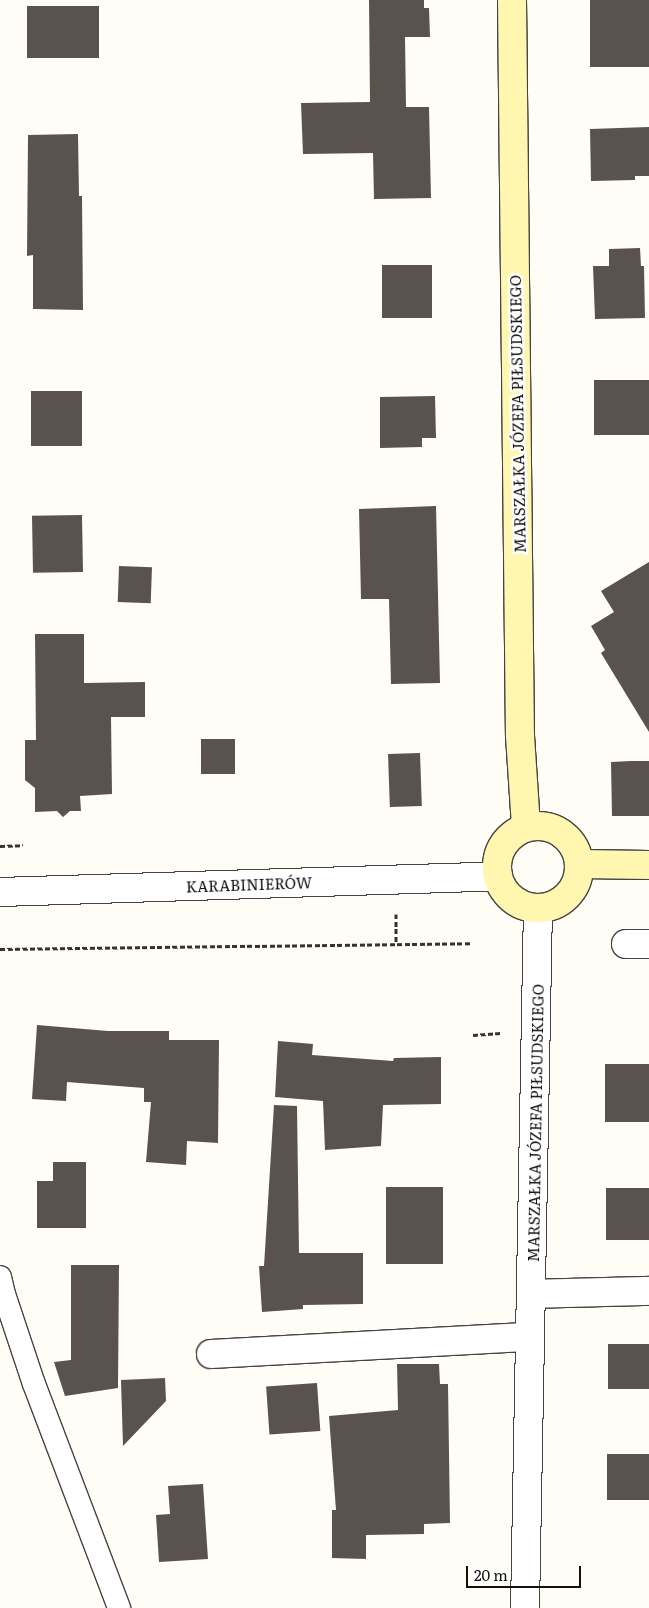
<!DOCTYPE html>
<html>
<head>
<meta charset="utf-8">
<style>
	body { margin:0 }
	#map { position:relative; width:649px; height:1608px; overflow:hidden; background:#fffdf5; font-family:Literata,serif }
	div>[style] { position:absolute }
	[style*='--x'] { left:calc(var(--x)*1px); top:calc(var(--y)*1px); width:calc(var(--w)*1px); rotate:calc(var(--a)*1deg) }
	.building>* { inset:0; background:#5a524d; transform-origin:0 0 }
	.path>* { height:3px; margin-top:-1.5px; transform-origin:0; background:repeating-linear-gradient(90deg,#333 0 5px,transparent 0 7.5px) }
	.roads { filter:drop-shadow(1px 0 #444) drop-shadow(-1px 0 #444) drop-shadow(0 1px #444) drop-shadow(0 -1px #444) }
	.lane>* { height:22px; margin:-11px; padding:0 11px; transform-origin:11px; border-radius:11px; background:#fff }
	.street>* { height:28px; margin:-14px; padding:0 14px; transform-origin:14px; border-radius:14px; background:#fff }
	.secondary>* { height:28px; margin:-14px; padding:0 14px; transform-origin:14px; border-radius:14px; background:#fff6b0 }
	.secondary>.ring { margin:-14px; padding:0; box-sizing:content-box; background:none; border:28px solid #fff6b0; border-radius:50% }
	span { translate:-50% -50%; white-space:nowrap; text-align:center; line-height:1.15; -webkit-text-stroke:5px #fff; paint-order:stroke }
	.street-label { font-size:15px; color:#111 }
	.scale { position:absolute; left:466px; top:1566px; width:115px; height:22px; box-sizing:border-box; border:2px solid #111; border-top:0; padding-left:6px; font-size:15px; line-height:18px; white-space:nowrap; color:#111; -webkit-text-stroke:4px #fff; paint-order:stroke }
</style>
</head>
<body>
<div id="map">
	<div class="building">
		<i style="clip-path:polygon(369px 0,424px 0,424px 8px,429px 8px,430px 37px,405px 37px,406px 107px,429px 107px,431px 198px,374px 199px,373px 153px,303px 154px,301px 103px,370px 102px)"></i>
		<i style="left:590px;top:0;width:59px;height:67px"></i>
		<i style="left:27px;top:6px;width:72px;height:52px"></i>
		<i style="clip-path:polygon(649px 127px,649px 176px,635px 176px,635px 180px,591px 181px,590px 129px)"></i>
		<i style="clip-path:polygon(78px 134px,79px 196px,82px 196px,83px 310px,33px 309px,33px 255px,27px 256px,28px 135px)"></i>
		<i style="clip-path:polygon(640px 248px,641px 266px,644px 266px,645px 318px,595px 319px,593px 266px,609px 266px,609px 249px)"></i>
		<i style="left:382px;top:265px;width:50px;height:53px"></i>
		<i style="left:594px;top:380px;width:55px;height:55px"></i>
		<i style="left:31px;top:391px;width:51px;height:55px"></i>
		<i style="clip-path:polygon(435px 396px,436px 438px,422px 438px,422px 447px,380px 448px,380px 397px)"></i>
		<i style="clip-path:polygon(436px 506px,440px 683px,391px 684px,389px 599px,361px 599px,359px 509px)"></i>
		<i style="left:82px;top:515px;width:57px;height:50px;rotate:89deg"></i>
		<i style="clip-path:polygon(649px 562px,649px 732px,601px 653px,605px 650px,591px 626px,614px 612px,601px 591px)"></i>
		<i style="left:119px;top:566px;width:33px;height:36px;rotate:2deg"></i>
		<i style="clip-path:polygon(35px 634px,84px 634px,84px 683px,145px 682px,145px 717px,111px 717px,112px 794px,80px 796px,81px 811px,70px 811px,63px 817px,57px 811px,35px 812px,35px 788px,25px 780px,25px 740px,36px 740px)"></i>
		<i style="left:201px;top:739px;width:34px;height:35px"></i>
		<i style="left:420px;top:753px;width:53px;height:32px;rotate:88deg"></i>
		<i style="clip-path:polygon(631px 761px,649px 761px,649px 816px,612px 816px,611px 762px)"></i>
		<i style="clip-path:polygon(37px 1025px,108px 1031px,169px 1031px,169px 1040px,219px 1040px,218px 1143px,187px 1141px,186px 1165px,146px 1162px,151px 1102px,144px 1102px,144px 1088px,67px 1082px,66px 1101px,32px 1099px)"></i>
		<i style="clip-path:polygon(278px 1041px,313px 1044px,312px 1055px,393px 1061px,394px 1058px,441px 1057px,441px 1104px,383px 1105px,381px 1146px,325px 1150px,323px 1101px,275px 1097px)"></i>
		<i style="left:649px;top:1064px;width:58px;height:44px;rotate:90deg"></i>
		<i style="clip-path:polygon(274px 1105px,297px 1106px,299px 1253px,363px 1253px,363px 1304px,303px 1305px,303px 1309px,262px 1312px,259px 1266px,264px 1266px)"></i>
		<i style="clip-path:polygon(53px 1162px,86px 1162px,86px 1228px,37px 1228px,37px 1181px,53px 1181px)"></i>
		<i style="left:386px;top:1187px;width:57px;height:77px"></i>
		<i style="left:606px;top:1188px;width:43px;height:52px"></i>
		<i style="clip-path:polygon(71px 1265px,119px 1265px,118px 1388px,65px 1396px,54px 1362px,71px 1360px)"></i>
		<i style="left:608px;top:1344px;width:41px;height:45px"></i>
		<i style="clip-path:polygon(397px 1364px,439px 1364px,440px 1384px,448px 1384px,450px 1523px,424px 1524px,424px 1534px,366px 1535px,366px 1559px,332px 1558px,332px 1510px,336px 1510px,329px 1416px,398px 1410px)"></i>
		<i style="clip-path:polygon(165px 1378px,166px 1401px,123px 1446px,121px 1380px)"></i>
		<i style="left:317px;top:1383px;width:48px;height:51px;rotate:86deg"></i>
		<i style="left:649px;top:1454px;width:46px;height:42px;rotate:90deg"></i>
		<i style="clip-path:polygon(203px 1484px,208px 1559px,159px 1562px,156px 1515px,170px 1514px,168px 1486px)"></i>
	</div>
	<div class="path">
		<i style="--x:0;--y:846;--w:23;--a:-2"></i>
		<i style="--x:396;--y:914;--w:29;--a:90"></i>
		<i style="--x:0;--y:949;--w:472;--a:-0.7"></i>
		<i style="--x:473;--y:1035;--w:28;--a:-4"></i>
	</div>
	<div class="roads">
		<div class="lane">
			<i style="--x:0;--y:1277;--w:17;--a:77"></i>
			<i style="--x:4;--y:1294;--w:95;--a:71.6"></i>
			<i style="--x:34;--y:1384;--w:240;--a:69.2"></i>
		</div>
		<div class="street">
			<i style="--x:0;--y:892;--w:498;--a:-1.8"></i>
			<i style="--x:626;--y:944;--w:23;--a:0"></i>
			<i style="--x:532;--y:1294;--w:117;--a:-1.5"></i>
			<i style="--x:211;--y:1354;--w:319;--a:-3.1"></i>
			<i style="--x:525;--y:1608;--w:700;--a:-88.94"></i>
		</div>
		<div class="secondary">
			<i style="--x:512;--y:0;--w:736;--a:89.38"></i>
			<i style="--x:520;--y:736;--w:91;--a:86.2"></i>
			<i class="ring" style="left:497px;top:826px;width:54px;height:54px"></i>
			<i style="--x:580;--y:864;--w:69;--a:0.8"></i>
		</div>
	</div>
	<div class="street-label">
		<span style="left:517px;top:414px;rotate:-91deg">MARSZAŁKA JÓZEFA PIŁSUDSKIEGO</span>
		<span style="left:249px;top:884px;rotate:-2deg">KARABINIERÓW</span>
		<span style="left:535px;top:1123px;rotate:-89deg">MARSZAŁKA JÓZEFA PIŁSUDSKIEGO</span>
	</div>
	<div class="scale">20 m</div>
</div>
</body>
</html>
